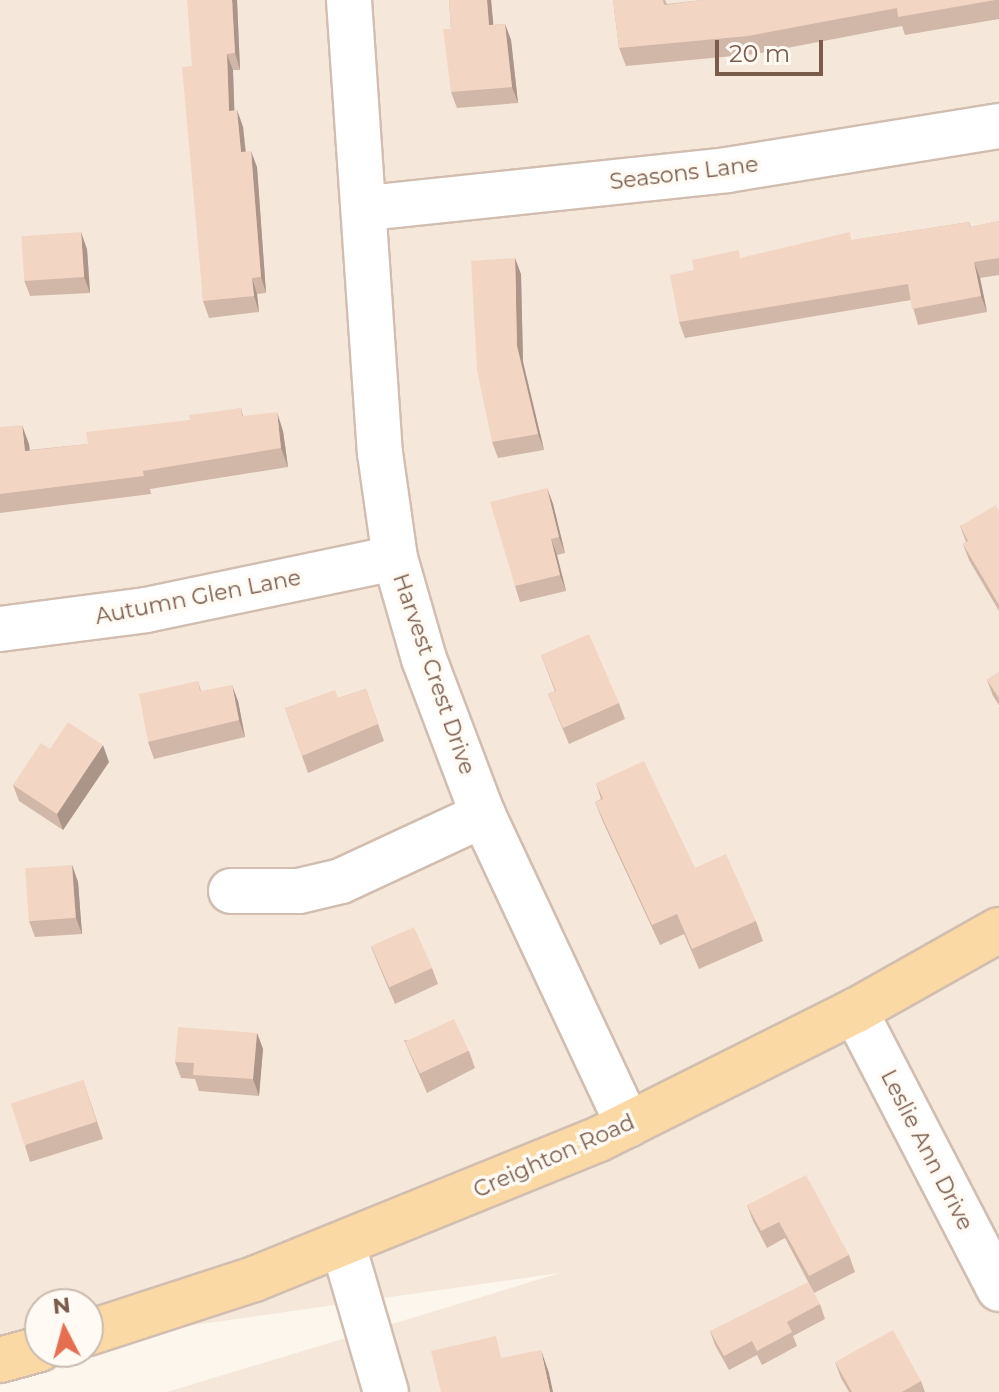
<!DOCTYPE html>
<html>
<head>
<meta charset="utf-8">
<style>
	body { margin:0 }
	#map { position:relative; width:999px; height:1392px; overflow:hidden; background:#fdf6ec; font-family:Montserrat,sans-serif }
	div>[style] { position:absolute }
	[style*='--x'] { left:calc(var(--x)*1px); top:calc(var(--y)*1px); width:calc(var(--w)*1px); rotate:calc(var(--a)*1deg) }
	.residential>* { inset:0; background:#f5e8da }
	.roads { filter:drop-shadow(2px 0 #d1beb0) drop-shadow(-2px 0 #d1beb0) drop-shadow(0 2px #d1beb0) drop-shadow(0 -2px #d1beb0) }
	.minor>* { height:44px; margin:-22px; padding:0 22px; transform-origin:22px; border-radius:22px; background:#fff }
	.major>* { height:44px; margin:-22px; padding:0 22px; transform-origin:22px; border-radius:22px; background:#fbd9a5 }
	.wall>* { inset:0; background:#d1b7a8 }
	.shaded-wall>* { inset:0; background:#aa9588 }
	.building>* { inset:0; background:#f3d5c3; transform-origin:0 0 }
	span { translate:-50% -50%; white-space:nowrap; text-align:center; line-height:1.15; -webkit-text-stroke:7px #fffaf3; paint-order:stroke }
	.street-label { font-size:22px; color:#7a5c4d }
	.north { position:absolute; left:24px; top:1288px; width:80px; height:80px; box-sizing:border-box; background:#fffaf3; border:2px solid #cabbb1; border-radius:50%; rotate:354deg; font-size:22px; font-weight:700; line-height:32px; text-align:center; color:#7a5c4d }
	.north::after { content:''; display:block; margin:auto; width:28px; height:36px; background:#e76f51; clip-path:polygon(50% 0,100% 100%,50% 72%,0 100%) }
	.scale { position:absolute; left:715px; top:40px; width:108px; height:36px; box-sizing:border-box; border:4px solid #7a5c4d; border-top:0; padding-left:10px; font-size:24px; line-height:28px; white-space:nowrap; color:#7a5c4d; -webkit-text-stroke:6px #fffaf3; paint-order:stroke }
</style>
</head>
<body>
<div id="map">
	<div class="residential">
		<i style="clip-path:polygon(0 0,999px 0,999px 1392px,167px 1392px,560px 1273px,88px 1340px,88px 1304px,40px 1304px,40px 1347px,0 1353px)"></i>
	</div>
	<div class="roads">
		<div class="minor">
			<i style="--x:349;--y:0;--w:454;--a:86.1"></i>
			<i style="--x:380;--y:453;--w:106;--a:81.9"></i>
			<i style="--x:395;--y:558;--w:105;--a:74"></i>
			<i style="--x:424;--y:659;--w:167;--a:69.3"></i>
			<i style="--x:483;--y:815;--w:342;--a:64.9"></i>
			<i style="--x:367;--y:208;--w:362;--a:-6"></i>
			<i style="--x:727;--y:170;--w:276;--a:-9.2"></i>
			<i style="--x:0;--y:629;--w:147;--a:-7.4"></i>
			<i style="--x:146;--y:610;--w:254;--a:-11.8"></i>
			<i style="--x:231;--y:891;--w:68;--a:0"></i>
			<i style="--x:299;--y:891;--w:43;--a:-13.4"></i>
			<i style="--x:341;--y:881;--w:157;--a:-24.9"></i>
			<i style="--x:855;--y:1011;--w:313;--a:62.6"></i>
			<i style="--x:343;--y:1245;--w:153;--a:73.7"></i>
		</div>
		<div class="major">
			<i style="--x:88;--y:1333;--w:175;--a:-18"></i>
			<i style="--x:254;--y:1279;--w:372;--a:-22.1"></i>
			<i style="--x:599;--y:1139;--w:286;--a:-26.6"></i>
			<i style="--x:855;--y:1011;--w:165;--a:-29.4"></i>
			<i style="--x:0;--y:1360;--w:41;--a:-15.4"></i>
		</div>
	</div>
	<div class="wall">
		<i style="clip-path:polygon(237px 0,240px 70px,233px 70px,234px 111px,237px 110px,243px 127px,246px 151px,257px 167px,266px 293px,257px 294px,259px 312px,209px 318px,203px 301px,192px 66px)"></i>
		<i style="clip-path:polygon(449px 0,491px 0,493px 25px,505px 24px,511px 40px,518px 103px,457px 108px,451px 92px,451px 29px)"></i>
		<i style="clip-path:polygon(613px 0,665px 0,667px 4px,702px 0,999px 0,999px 19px,905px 35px,902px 26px,755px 54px,626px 66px,619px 48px)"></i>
		<i style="clip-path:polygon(999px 221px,999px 275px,980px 278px,987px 312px,918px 325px,911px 300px,685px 338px,679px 322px,694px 270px,853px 240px,969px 222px,971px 227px)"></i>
		<i style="clip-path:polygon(87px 249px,90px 293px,30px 296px,24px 280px)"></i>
		<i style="clip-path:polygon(521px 274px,523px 362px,544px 450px,498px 458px,492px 442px)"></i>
		<i style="clip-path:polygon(241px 408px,243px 416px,283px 431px,288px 467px,150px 489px,151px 494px,0 513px,0 427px,29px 444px,30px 450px,88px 444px)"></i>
		<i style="clip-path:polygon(547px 488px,553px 504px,565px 553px,557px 555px,566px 591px,520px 602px,515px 586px)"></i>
		<i style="clip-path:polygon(999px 511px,999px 611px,969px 560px,963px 544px,966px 542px,960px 526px)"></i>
		<i style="clip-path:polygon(541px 655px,619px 703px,625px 719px,569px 744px,548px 694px,555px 691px)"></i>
		<i style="clip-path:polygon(999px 672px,999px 705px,993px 696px,987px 680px)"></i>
		<i style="clip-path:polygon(198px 681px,201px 691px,238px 701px,245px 737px,154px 759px,148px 742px)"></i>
		<i style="clip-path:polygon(366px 689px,384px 741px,308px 773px,285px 708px,338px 698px)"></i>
		<i style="clip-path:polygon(50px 749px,109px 762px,63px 830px,19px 801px,13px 785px)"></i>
		<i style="clip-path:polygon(596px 783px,756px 921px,763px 941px,699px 969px,684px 934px,660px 945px,603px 822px,595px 802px,601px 799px)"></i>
		<i style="clip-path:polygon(72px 865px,78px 882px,82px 934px,35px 937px,29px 921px)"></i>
		<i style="clip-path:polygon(371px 947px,432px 968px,438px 984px,395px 1004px)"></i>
		<i style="clip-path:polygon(257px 1033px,263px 1049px,259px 1096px,199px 1091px,195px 1079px,181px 1078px,175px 1062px)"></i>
		<i style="clip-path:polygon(404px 1040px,469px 1051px,475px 1068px,427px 1093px)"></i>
		<i style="clip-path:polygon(83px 1080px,103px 1139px,30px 1162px,25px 1146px)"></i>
		<i style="clip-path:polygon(747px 1205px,849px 1255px,855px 1272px,814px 1293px,785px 1238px,767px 1248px,753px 1221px)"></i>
		<i style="clip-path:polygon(820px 1304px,825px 1319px,793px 1336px,797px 1346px,762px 1365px,757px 1355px,729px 1370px,715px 1345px,710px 1331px)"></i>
		<i style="clip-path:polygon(835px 1362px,921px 1381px,925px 1392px,849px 1392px,841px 1378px)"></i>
	</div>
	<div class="shaded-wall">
		<i style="clip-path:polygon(232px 0,237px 0,240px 70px,235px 53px)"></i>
		<i style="clip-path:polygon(487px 0,491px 0,495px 42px,489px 25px)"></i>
		<i style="clip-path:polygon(505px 24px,511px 40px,518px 103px,512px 87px)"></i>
		<i style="clip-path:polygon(227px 54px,233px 70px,235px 128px,229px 111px)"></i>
		<i style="clip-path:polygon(237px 110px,243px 127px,247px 168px,241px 152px)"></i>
		<i style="clip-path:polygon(251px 151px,257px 167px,266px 293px,261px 277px)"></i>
		<i style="clip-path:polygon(81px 232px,87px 249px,90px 293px,84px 277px)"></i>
		<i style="clip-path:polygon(515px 258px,521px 274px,523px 362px,544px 450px,538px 434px,517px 346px)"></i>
		<i style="clip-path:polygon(974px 262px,980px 278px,987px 312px,981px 296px)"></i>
		<i style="clip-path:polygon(252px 278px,257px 294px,259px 312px,254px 296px)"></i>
		<i style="clip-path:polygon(277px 412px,283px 431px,288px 467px,281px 448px)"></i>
		<i style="clip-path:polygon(22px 425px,29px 444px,31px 469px,25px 451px)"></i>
		<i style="clip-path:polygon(547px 488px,553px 504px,565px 553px,559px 537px)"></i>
		<i style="clip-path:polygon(551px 539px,557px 555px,566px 591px,560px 575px)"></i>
		<i style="clip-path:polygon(232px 685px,238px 701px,245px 737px,239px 720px)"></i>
		<i style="clip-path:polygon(103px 745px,109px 762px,63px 830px,57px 814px)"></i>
		<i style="clip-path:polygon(72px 865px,78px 882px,82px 934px,76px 918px)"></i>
		<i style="clip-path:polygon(257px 1033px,263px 1049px,259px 1096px,253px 1079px)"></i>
		<i style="clip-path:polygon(541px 1350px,549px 1373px,553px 1392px,550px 1392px)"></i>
	</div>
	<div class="building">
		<i style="clip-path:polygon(187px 0,232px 0,235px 53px,227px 54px,229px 111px,237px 110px,241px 152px,251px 151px,261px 277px,252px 278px,254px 296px,203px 301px,182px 67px,192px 66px)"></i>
		<i style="clip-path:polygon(449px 0,487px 0,489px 25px,505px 24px,512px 87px,451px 92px,443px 29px,451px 29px)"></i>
		<i style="clip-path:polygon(613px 0,663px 0,664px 5px,702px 0,995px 0,898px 17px,897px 8px,748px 36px,619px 48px)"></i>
		<i style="clip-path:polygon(999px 221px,999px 258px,974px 262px,981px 296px,912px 309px,908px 284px,679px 322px,670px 275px,694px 270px,692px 260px,739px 250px,740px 258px,850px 232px,851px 240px,969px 222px,970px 227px)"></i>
		<i style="left:81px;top:232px;width:45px;height:60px;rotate:86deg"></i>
		<i style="clip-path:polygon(515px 258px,517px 346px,538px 434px,492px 442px,477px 370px,471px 261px)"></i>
		<i style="clip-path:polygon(241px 408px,242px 416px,277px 412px,281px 448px,143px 471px,144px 476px,0 494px,0 427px,22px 425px,25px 451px,88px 444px,86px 432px,190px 420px,189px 415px)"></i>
		<i style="clip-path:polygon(547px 488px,559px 537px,551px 539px,560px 575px,515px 586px,490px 502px)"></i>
		<i style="clip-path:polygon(996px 505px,999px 511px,999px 605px,963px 544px,968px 541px,960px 526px)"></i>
		<i style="clip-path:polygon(589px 634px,619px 703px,563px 728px,548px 694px,556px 691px,541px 655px)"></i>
		<i style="clip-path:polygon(999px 672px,999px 698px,987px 680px)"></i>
		<i style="clip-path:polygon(198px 681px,200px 691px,232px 685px,239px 720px,148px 742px,139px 694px)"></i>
		<i style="clip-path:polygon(366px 689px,378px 724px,302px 756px,285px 708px,335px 690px,338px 698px)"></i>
		<i style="clip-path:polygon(68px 722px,103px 745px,57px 814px,13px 785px,41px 743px,50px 749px)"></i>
		<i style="clip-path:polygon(644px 761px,695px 868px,726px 854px,756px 921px,692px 949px,677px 914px,652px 925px,595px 802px,603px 799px,596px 783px)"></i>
		<i style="left:72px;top:865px;width:53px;height:47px;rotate:86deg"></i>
		<i style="left:414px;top:927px;width:45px;height:47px;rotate:66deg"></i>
		<i style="left:454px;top:1019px;width:35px;height:54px;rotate:65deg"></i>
		<i style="clip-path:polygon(178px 1027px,257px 1033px,253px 1079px,193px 1075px,194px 1063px,175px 1062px)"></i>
		<i style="left:83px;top:1080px;width:44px;height:76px;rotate:72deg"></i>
		<i style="clip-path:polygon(806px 1175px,849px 1255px,809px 1276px,779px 1222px,761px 1231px,747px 1205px)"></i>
		<i style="clip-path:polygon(808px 1282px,820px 1304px,787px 1322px,792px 1332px,757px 1351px,752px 1341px,724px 1356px,710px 1331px)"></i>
		<i style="clip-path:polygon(893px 1330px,921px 1381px,902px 1392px,852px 1392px,835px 1362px)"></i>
		<i style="clip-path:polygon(496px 1336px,501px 1358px,541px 1350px,550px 1392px,441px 1392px,431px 1351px)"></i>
	</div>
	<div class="street-label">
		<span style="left:684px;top:173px;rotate:-7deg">Seasons Lane</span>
		<span style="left:198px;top:597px;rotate:-11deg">Autumn Glen Lane</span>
		<span style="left:434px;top:674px;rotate:71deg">Harvest Crest Drive</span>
		<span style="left:927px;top:1150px;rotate:63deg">Leslie Ann Drive</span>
		<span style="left:554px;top:1156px;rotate:-24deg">Creighton Road</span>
	</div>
	<div class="north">N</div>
	<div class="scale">20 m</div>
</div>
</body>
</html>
